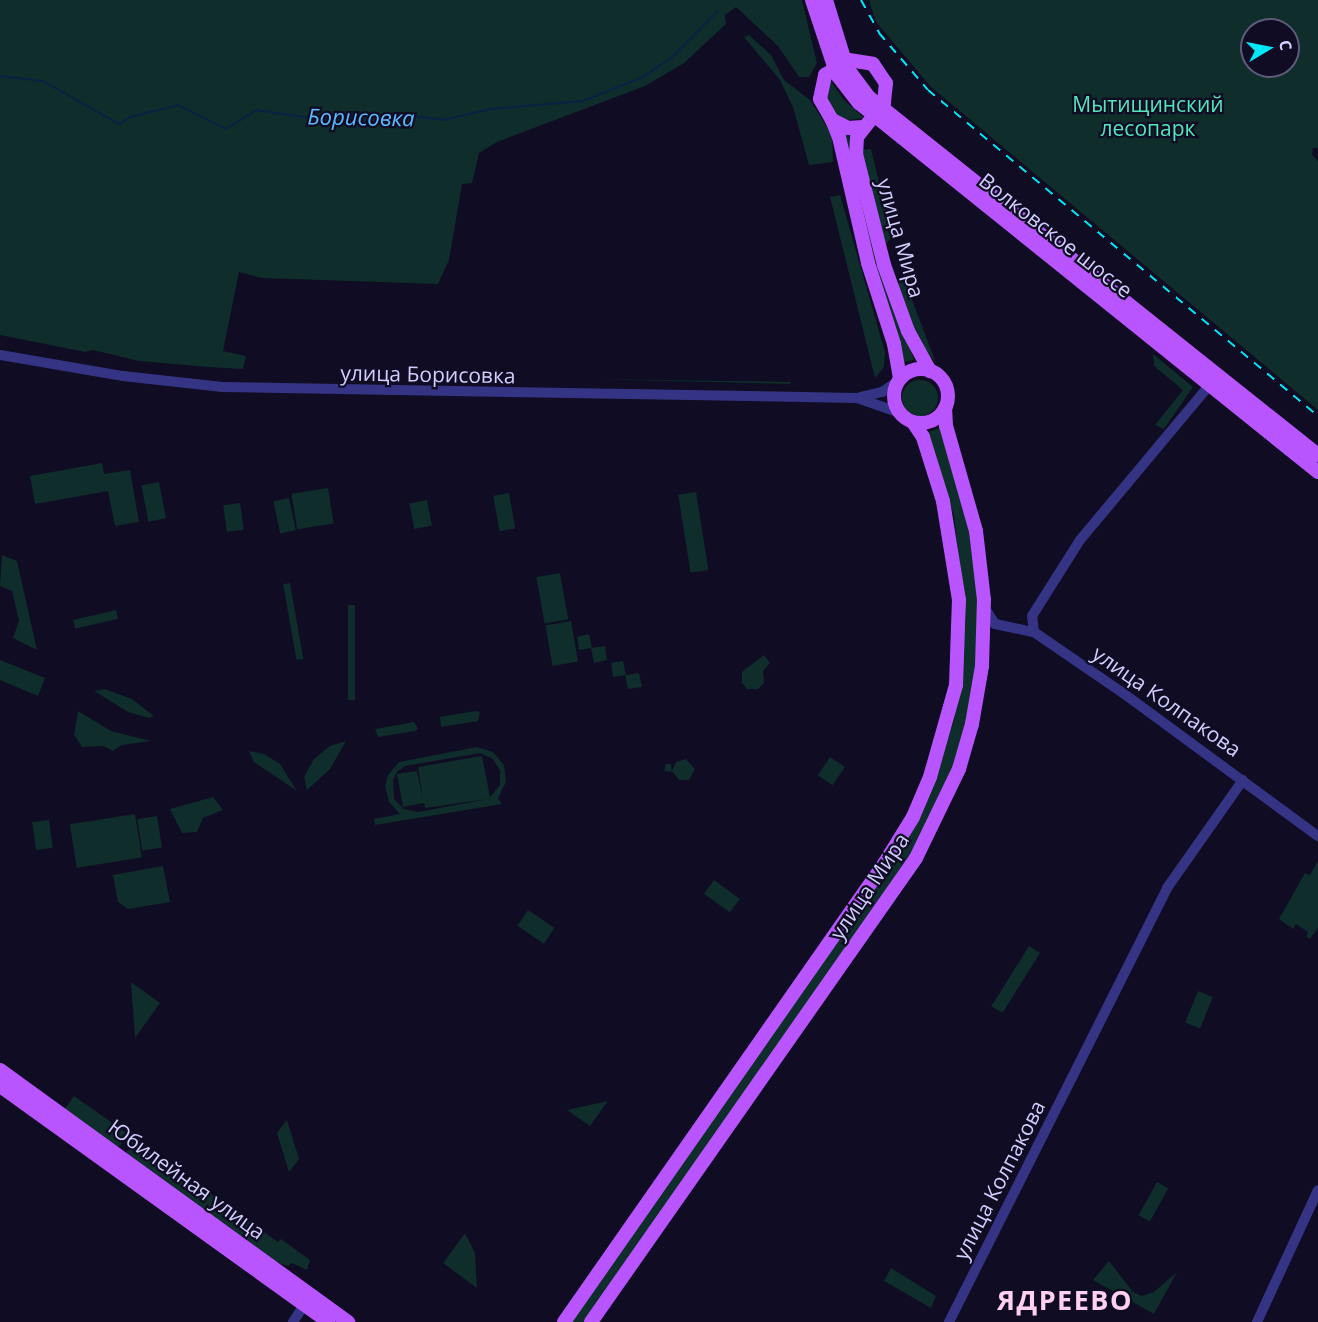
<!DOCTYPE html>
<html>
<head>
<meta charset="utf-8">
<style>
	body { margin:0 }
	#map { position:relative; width:1318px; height:1322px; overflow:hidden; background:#0f0c23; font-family:"Open Sans",sans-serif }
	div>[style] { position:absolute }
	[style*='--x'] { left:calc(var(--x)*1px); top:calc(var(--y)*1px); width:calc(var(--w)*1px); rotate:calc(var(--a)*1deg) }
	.green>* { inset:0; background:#0f2d2b; transform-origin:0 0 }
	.round { border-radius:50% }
	.stream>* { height:2px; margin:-1px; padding:0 1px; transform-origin:1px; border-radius:1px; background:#082145 }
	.minor>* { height:10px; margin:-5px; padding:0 5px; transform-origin:5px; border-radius:5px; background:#353484 }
	.major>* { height:14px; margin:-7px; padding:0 7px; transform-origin:7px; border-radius:7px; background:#b955ff }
	.major>.ring { margin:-7px; padding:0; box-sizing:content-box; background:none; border:14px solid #b955ff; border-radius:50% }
	.rail>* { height:2px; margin-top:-1px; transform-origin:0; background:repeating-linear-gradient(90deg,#00e9f9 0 9px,transparent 0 17px) }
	span { translate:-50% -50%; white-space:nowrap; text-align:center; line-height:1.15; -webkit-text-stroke:4.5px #0f0c23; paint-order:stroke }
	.park-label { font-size:21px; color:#53e6bc }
	.street-label { font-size:21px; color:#d2ceff }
	.water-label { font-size:22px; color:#5cb9ff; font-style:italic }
	.district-label { font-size:27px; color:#ffd0f0; font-weight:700; letter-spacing:1.5px }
	.north { position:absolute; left:1240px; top:18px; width:60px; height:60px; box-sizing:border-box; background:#0f0c23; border:2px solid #5d5a7b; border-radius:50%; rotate:80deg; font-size:16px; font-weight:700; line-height:24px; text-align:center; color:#d2ceff }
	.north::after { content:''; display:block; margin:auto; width:21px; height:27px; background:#00e9f9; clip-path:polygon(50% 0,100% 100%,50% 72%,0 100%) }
</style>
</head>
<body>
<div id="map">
	<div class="green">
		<i style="clip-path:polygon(0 0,802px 0,817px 63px,809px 77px,799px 77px,778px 46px,736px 7px,725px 15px,726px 24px,684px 63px,645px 86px,497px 142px,479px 153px,472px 183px,462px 184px,449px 260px,438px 284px,262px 278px,239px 272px,223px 351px,246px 356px,243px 369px,208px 367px,139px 361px,93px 350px,85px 352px,0 335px)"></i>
		<i style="clip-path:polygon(evenodd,869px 0,1318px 0,1318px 148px,1313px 148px,1312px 155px,1318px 161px,1318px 410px,931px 87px,876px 22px,869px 0,1252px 30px,1288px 30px,1288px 66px,1252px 66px,1252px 30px)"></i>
		<i style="clip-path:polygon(749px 35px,771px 55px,784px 80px,810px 100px,832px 135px,833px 162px,809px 165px,793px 107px,780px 80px,744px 37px)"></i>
		<i style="clip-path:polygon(829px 79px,844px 100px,864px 118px,846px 120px,835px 115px,826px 101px)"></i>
		<i style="clip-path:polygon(843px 132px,848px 132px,860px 192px,914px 360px,904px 362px,883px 294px)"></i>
		<i style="clip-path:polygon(871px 149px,892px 237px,886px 244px,879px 230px,861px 150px)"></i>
		<i style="clip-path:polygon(840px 195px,885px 352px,884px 367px,875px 378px,830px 197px)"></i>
		<i style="clip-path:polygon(904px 276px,911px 297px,936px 363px,915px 337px,899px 292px,897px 277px)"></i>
		<i style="clip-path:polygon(1153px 354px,1193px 387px,1164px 429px,1155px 425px,1183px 390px,1154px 366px)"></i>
		<i style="clip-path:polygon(588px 379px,791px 382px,790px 384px)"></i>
		<i class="round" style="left:902px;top:380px;width:36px;height:36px"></i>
		<i style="clip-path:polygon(940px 428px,970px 528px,978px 596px,977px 657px,965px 727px,950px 780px,913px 851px,585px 1322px,568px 1322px,928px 797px,954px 721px,966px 619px,954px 516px,928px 432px)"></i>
		<i style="clip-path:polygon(102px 463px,104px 474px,130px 470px,139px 522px,115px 526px,108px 491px,35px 504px,30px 476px)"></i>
		<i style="left:159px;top:482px;width:37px;height:18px;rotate:79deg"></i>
		<i style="left:328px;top:488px;width:36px;height:37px;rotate:81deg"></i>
		<i style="left:696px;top:492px;width:79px;height:18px;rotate:81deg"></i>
		<i style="left:509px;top:493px;width:36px;height:16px;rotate:80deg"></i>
		<i style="left:289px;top:498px;width:33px;height:16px;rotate:78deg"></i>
		<i style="left:427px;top:500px;width:26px;height:18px;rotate:79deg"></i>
		<i style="left:240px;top:503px;width:27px;height:17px;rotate:82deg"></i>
		<i style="clip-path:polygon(2px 555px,17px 561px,37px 650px,13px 638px,19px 621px,12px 591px,0 586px)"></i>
		<i style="left:560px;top:573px;width:47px;height:24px;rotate:80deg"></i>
		<i style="left:290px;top:583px;width:77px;height:7px;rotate:80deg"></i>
		<i style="left:348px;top:605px;width:7px;height:95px"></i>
		<i style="left:116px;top:610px;width:9px;height:44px;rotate:77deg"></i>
		<i style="left:571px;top:621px;width:41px;height:26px;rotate:80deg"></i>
		<i style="clip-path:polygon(589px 634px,592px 648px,605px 646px,607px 660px,594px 663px,591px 648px,579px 650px,577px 637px)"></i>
		<i style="clip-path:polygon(764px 655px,770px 663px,763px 671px,764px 683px,758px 689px,747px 689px,742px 683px,742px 672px)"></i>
		<i style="clip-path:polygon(0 660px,45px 678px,38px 696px,0 680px)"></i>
		<i style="clip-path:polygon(623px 661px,626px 675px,639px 673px,642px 687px,628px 689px,625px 675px,613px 677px,611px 663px)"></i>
		<i style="clip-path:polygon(105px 689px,132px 699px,154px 716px,149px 718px,128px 712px,94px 691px)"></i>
		<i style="clip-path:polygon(78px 711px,111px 731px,151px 741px,122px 745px,113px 751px,103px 746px,82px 747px,74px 735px)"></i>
		<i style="clip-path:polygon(476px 711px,480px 712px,478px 721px,441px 727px,440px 717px)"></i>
		<i style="clip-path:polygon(414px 722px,418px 729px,415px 731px,378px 737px,375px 729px)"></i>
		<i style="clip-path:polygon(346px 741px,330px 769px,307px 790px,304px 777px,314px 759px,330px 746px)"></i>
		<i style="clip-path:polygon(evenodd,477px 747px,493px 752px,504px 765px,506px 782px,498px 798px,502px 804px,375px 825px,374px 819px,400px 814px,389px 802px,385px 786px,388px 775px,399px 762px,477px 747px,480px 753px,493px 759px,500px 771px,500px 785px,490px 797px,482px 756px,418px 767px,423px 800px,417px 771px,397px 774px,403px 807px,424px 803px,425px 808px,488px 799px,418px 812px,404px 809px,394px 799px,393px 780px,397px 772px,405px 766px,480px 753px)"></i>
		<i style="clip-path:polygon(249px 751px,264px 754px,280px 764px,297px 791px,254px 762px)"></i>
		<i style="left:830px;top:757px;width:18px;height:22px;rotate:34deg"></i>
		<i style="clip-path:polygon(686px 759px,695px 769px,689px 780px,679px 780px,673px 772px,664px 771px,666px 764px,671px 764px,672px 771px,676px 762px)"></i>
		<i style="clip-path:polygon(213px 797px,223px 810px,203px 818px,197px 832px,182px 833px,170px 809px)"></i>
		<i style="left:135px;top:814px;width:44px;height:66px;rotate:81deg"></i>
		<i style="left:157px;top:816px;width:32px;height:20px;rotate:81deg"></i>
		<i style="left:49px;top:820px;width:28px;height:17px;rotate:82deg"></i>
		<i style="clip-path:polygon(1318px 861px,1318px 928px,1310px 939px,1306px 937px,1308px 932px,1296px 924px,1293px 929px,1279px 919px,1305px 873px,1310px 875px)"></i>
		<i style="clip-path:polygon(163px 866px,170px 902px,128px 909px,118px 902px,113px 875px)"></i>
		<i style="left:714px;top:880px;width:32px;height:17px;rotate:36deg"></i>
		<i style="left:528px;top:910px;width:32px;height:19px;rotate:34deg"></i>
		<i style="left:1029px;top:946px;width:13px;height:71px;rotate:32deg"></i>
		<i style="clip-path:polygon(131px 982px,160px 1003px,135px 1038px)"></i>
		<i style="left:1198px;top:991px;width:16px;height:34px;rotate:22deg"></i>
		<i style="clip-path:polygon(74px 1096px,125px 1132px,121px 1145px,116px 1147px,64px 1110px)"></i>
		<i style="clip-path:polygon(608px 1101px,590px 1126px,567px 1110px)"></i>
		<i style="clip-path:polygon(287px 1120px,299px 1159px,289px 1172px,277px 1133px)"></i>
		<i style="clip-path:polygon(133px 1140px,179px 1170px,177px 1173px,209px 1197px,211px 1194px,278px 1242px,281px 1239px,310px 1260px,307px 1270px,292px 1263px,288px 1266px,270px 1260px,126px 1153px)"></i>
		<i style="left:1157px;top:1182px;width:13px;height:38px;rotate:29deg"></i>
		<i style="clip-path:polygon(465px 1233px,475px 1253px,477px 1288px,443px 1263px)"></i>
		<i style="clip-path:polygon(1109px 1261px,1133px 1292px,1142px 1296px,1154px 1292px,1177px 1272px,1154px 1314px,1093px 1280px)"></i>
		<i style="clip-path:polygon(891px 1268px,936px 1296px,931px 1308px,884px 1281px)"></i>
	</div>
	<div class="stream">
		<i style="--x:0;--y:76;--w:43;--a:6.6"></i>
		<i style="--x:43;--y:81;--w:87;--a:29.5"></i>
		<i style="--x:119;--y:124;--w:13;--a:-32"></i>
		<i style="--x:130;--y:117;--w:49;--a:-14"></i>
		<i style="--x:178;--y:105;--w:54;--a:26.6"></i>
		<i style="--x:226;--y:129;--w:36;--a:-32"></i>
		<i style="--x:256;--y:110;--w:68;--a:8.5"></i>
		<i style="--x:323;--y:120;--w:71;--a:-4.8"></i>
		<i style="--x:394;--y:114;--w:50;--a:6.8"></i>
		<i style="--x:444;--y:120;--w:48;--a:-13.2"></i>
		<i style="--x:491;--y:109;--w:92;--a:-5"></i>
		<i style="--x:583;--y:101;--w:65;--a:-21.8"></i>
		<i style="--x:643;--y:77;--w:34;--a:-34"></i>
		<i style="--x:671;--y:58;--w:66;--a:-45"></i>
	</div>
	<div class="minor">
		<i style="--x:0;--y:355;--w:125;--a:9.7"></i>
		<i style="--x:123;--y:376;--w:100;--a:6.3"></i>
		<i style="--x:222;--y:387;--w:635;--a:0.99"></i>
		<i style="--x:857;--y:398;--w:43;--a:18.9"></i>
		<i style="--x:860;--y:397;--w:23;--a:-13"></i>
		<i style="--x:882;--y:392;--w:18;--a:-34"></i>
		<i style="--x:984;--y:607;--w:20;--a:57"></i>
		<i style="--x:995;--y:624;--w:40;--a:12"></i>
		<i style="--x:1034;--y:632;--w:108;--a:34.4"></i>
		<i style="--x:1123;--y:693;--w:242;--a:36.3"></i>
		<i style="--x:1034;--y:632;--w:16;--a:-97"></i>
		<i style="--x:1032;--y:616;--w:90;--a:-57.7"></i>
		<i style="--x:1080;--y:540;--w:209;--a:-50.1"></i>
		<i style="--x:293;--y:1322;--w:20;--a:-57"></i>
		<i style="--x:949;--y:1322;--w:486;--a:-63.3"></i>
		<i style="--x:1167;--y:888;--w:132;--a:-54.9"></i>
		<i style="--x:1257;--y:1322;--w:145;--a:-65.2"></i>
	</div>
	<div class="major">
		<i style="--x:812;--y:0;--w:79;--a:71.6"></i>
		<i style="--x:837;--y:75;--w:36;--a:52"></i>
		<i style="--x:859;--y:103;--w:589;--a:38.8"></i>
		<i style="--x:826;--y:0;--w:71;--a:72.8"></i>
		<i style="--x:847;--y:68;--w:38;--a:53"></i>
		<i style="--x:870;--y:98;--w:573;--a:38.55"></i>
		<i style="--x:832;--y:120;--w:18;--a:68"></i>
		<i style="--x:839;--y:137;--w:129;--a:77"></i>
		<i style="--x:868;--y:263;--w:85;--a:72.2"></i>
		<i style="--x:894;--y:344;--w:35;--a:80"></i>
		<i style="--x:863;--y:127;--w:15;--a:176"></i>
		<i style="--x:848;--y:128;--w:18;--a:-153"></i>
		<i style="--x:832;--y:120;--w:24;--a:-120"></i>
		<i style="--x:820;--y:99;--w:25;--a:-78"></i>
		<i style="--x:825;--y:75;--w:28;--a:-32"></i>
		<i style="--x:849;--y:60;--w:24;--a:9"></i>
		<i style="--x:873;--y:64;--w:23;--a:56"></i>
		<i style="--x:886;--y:83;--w:20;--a:96"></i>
		<i style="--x:884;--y:103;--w:43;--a:128.5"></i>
		<i style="--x:857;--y:137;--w:17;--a:93"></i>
		<i style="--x:856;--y:154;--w:114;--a:75.8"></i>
		<i style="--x:884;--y:265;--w:70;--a:70"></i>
		<i style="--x:908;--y:331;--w:46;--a:61.2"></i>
		<i class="ring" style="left:894px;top:369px;width:40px;height:40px"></i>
		<i style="--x:0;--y:1070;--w:430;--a:35.9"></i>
		<i style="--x:0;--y:1086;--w:404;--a:35.7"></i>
		<i style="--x:564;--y:1322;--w:559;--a:-55.06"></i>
		<i style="--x:884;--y:864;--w:55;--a:-58.3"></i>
		<i style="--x:913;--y:817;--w:43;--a:-67"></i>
		<i style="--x:930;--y:777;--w:96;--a:-74.2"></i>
		<i style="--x:956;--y:685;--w:85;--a:-88"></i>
		<i style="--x:959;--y:600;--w:100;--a:-99.2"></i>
		<i style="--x:943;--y:501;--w:67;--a:-107.4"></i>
		<i style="--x:923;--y:437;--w:18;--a:-124"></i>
		<i style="--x:591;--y:1322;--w:566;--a:-54.99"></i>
		<i style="--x:916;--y:858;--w:99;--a:-64.2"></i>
		<i style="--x:959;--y:769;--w:47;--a:-73.9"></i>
		<i style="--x:972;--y:724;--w:59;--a:-80.2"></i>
		<i style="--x:982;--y:666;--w:66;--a:-88.3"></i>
		<i style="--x:984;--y:600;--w:69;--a:-96.6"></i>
		<i style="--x:976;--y:531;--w:109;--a:-105.9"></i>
		<i style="--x:946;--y:426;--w:18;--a:-93"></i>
	</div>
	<div class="rail">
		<i style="--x:861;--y:0;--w:38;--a:61"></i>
		<i style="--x:879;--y:33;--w:75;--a:49.3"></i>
		<i style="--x:928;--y:90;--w:508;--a:39.89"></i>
	</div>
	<div class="park-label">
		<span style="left:1148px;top:116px">Мытищинский<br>лесопарк</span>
	</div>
	<div class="street-label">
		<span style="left:1056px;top:235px;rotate:38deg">Волковское шоссе</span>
		<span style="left:901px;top:238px;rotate:74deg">улица Мира</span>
		<span style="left:428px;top:374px;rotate:1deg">улица Борисовка</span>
		<span style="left:1167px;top:701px;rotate:35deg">улица Колпакова</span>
		<span style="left:869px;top:886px;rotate:-56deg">улица Мира</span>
		<span style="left:187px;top:1179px;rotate:36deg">Юбилейная улица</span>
		<span style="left:999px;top:1180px;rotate:-63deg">улица Колпакова</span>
	</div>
	<div class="water-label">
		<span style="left:361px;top:117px;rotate:1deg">Борисовка</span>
	</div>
	<div class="district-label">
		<span style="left:1065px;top:1300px">ЯДРЕЕВО</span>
	</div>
	<div class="north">С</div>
</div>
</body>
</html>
